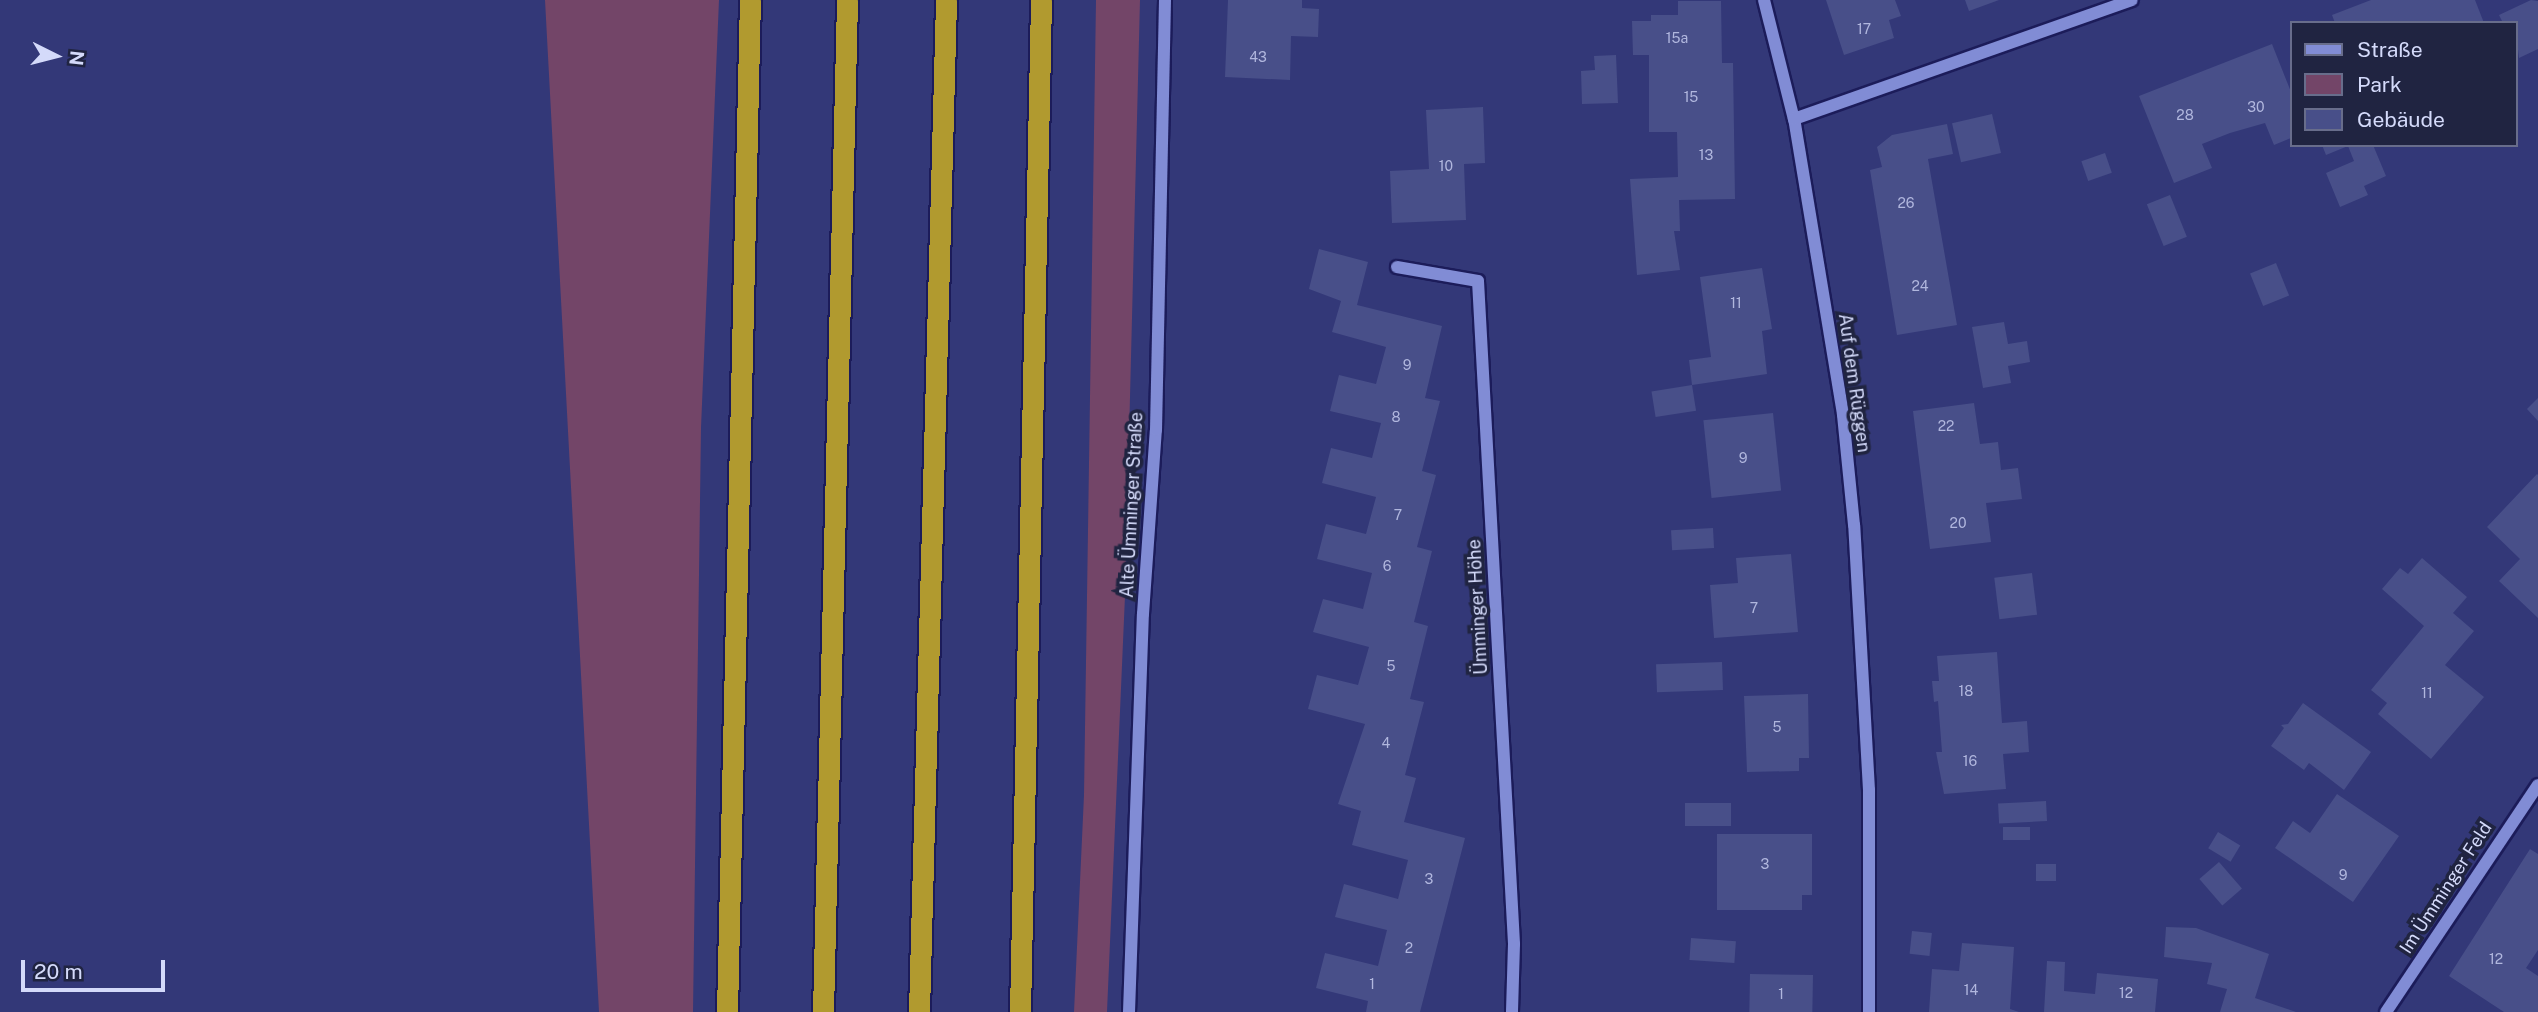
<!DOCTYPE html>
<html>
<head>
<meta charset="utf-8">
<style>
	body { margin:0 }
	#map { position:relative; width:2538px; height:1012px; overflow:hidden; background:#333878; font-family:"Public Sans",sans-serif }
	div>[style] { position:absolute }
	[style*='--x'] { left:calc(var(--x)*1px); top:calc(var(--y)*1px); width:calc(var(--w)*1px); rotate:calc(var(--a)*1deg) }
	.green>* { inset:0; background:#734568 }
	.building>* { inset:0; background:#484f89; transform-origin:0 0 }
	.roads { filter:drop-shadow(2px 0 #1c1c5a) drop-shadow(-2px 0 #1c1c5a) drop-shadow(0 2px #1c1c5a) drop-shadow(0 -2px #1c1c5a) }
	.minor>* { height:12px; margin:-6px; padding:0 6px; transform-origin:6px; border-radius:6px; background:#818cd5 }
	.highway>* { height:21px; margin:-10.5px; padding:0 10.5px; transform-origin:10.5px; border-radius:10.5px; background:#b19a2f }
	span { translate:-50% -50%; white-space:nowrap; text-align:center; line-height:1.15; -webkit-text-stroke:7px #202441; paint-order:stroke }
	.number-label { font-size:14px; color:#b1b7de }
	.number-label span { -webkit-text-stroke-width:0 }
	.street-label { font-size:18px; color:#d4dafa }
	.legend { position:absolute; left:2290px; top:21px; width:228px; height:126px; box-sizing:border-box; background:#202441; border:2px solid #686d8b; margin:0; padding:9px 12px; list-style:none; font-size:21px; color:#d4dafa }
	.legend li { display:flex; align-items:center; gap:14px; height:35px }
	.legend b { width:35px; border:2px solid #686d8b }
	.north { position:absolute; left:21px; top:21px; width:70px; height:70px; -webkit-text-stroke:5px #202441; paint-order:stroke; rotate:96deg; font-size:19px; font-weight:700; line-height:28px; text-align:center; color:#d4dafa }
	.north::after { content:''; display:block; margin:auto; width:24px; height:32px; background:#d4dafa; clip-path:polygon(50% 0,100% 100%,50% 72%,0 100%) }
	.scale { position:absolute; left:21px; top:960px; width:144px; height:32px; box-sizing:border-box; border:4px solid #d4dafa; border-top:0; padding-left:9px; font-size:21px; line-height:24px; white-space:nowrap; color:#d4dafa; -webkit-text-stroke:5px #202441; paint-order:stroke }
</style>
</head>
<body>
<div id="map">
	<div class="green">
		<i style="clip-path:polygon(545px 0,719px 0,701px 428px,693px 1012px,599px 1012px)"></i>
		<i style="clip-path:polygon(1096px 0,1140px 0,1125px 596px,1107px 1012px,1074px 1012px,1084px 795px)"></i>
	</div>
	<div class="building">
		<i style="clip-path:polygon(1228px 0,1302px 0,1302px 8px,1319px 9px,1318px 37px,1291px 36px,1290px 80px,1225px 77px)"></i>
		<i style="clip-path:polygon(1826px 0,1895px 0,1901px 16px,1889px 20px,1894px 38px,1844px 55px)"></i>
		<i style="clip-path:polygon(1965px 0,1999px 0,1969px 11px)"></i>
		<i style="clip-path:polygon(2371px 0,2475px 0,2484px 23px,2335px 23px,2332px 15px)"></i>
		<i style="clip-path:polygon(2531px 0,2538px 1px,2538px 49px,2519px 58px,2515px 23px,2503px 23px,2499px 15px)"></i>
		<i style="clip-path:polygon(1678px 1px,1721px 1px,1722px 63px,1733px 63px,1735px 199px,1679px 200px,1680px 231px,1674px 231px,1680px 270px,1637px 275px,1630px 179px,1678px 177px,1677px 132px,1649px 132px,1649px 55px,1633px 55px,1632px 21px,1651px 21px,1651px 15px,1678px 15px)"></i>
		<i style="clip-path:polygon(2272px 44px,2291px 92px,2291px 138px,2274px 145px,2265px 123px,2230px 133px,2202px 144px,2212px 168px,2174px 183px,2139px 96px)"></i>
		<i style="clip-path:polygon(1616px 55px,1618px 103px,1582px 104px,1581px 71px,1595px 70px,1594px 56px)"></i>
		<i style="clip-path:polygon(1483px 107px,1485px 163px,1464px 164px,1466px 220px,1392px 223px,1390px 171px,1429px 169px,1426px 110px)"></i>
		<i style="left:1992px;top:114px;width:40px;height:41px;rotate:77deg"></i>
		<i style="clip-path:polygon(1947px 124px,1953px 154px,1928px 159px,1957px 325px,1897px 335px,1870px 170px,1882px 167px,1877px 147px,1892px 135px)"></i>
		<i style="clip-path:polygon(2322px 145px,2373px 145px,2386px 176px,2364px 186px,2368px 195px,2340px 207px,2326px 173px,2354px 161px,2348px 146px,2326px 155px)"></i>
		<i style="left:2105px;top:153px;width:21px;height:25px;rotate:71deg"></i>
		<i style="left:2170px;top:195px;width:45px;height:25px;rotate:68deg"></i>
		<i style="clip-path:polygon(1319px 249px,1368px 262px,1357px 305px,1442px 326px,1425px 398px,1440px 401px,1422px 471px,1436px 475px,1417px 547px,1432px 551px,1414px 622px,1428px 626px,1410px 699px,1424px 702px,1405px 775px,1416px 778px,1404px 822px,1465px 838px,1420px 1012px,1366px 1012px,1368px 1001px,1316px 988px,1325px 953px,1378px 966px,1387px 930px,1335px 917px,1344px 884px,1398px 899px,1408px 860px,1352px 845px,1361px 811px,1338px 804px,1365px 724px,1308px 709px,1317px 675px,1358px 685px,1369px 647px,1313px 632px,1323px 599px,1363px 609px,1372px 573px,1317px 559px,1326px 524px,1366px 534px,1376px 497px,1322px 483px,1331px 448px,1372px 458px,1381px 423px,1330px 411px,1339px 375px,1376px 384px,1386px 347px,1332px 332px,1341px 301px,1309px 289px)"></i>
		<i style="left:2276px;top:263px;width:35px;height:28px;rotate:68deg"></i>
		<i style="clip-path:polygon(1762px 268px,1772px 329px,1762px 331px,1767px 374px,1692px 385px,1689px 360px,1711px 357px,1700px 277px)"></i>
		<i style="clip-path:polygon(2004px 322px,2008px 344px,2027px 341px,2030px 362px,2008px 366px,2011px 383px,1983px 388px,1972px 327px)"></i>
		<i style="left:1692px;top:385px;width:26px;height:41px;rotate:81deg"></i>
		<i style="clip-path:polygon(2538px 398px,2538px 421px,2527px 409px)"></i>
		<i style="clip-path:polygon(1974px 403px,1980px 444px,1998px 442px,2001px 470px,2018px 468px,2022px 499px,1986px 503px,1991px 542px,1930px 549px,1913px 411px)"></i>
		<i style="left:1773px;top:413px;width:78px;height:70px;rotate:84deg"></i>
		<i style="clip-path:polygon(2537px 474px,2538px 475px,2538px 618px,2499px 581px,2520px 559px,2487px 527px)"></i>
		<i style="left:1713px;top:528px;width:20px;height:42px;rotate:87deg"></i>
		<i style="clip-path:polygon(1791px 554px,1798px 632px,1714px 638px,1710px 585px,1738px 583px,1736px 558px)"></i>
		<i style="clip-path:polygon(2422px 558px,2467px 597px,2453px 613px,2474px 631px,2445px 665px,2484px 697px,2431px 759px,2378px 714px,2387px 703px,2371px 690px,2424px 626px,2382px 589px,2400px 568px,2408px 574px)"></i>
		<i style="left:2032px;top:573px;width:42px;height:38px;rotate:83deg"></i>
		<i style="clip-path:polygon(1997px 652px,2002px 723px,2027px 721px,2029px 752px,2003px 754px,2006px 789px,1944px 794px,1936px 752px,1942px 752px,1938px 701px,1934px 702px,1932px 681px,1939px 681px,1937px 656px)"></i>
		<i style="left:1722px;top:662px;width:28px;height:66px;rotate:88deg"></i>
		<i style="clip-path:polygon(1808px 694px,1809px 758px,1799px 758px,1799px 771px,1747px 772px,1744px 696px)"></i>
		<i style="clip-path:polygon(2303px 703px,2371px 752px,2344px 790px,2309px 763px,2304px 770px,2271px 746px,2284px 728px,2281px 725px,2288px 724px)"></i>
		<i style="clip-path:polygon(2337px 794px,2399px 836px,2353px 902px,2275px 848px,2293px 821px,2310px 833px)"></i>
		<i style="left:2046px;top:801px;width:20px;height:48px;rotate:87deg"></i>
		<i style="left:1685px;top:803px;width:46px;height:23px"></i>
		<i style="left:2030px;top:827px;width:13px;height:27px;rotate:90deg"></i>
		<i style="left:2218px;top:832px;width:26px;height:19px;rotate:31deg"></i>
		<i style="clip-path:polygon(1717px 834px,1812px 834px,1812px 895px,1802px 895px,1802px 910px,1717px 910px)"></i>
		<i style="clip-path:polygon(2530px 849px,2538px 854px,2538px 950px,2526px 968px,2538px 976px,2538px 1012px,2504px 1012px,2449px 976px)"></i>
		<i style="left:2219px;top:862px;width:35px;height:26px;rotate:49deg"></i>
		<i style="left:2056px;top:864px;width:17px;height:20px;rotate:90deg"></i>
		<i style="clip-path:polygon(2166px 927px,2196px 928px,2269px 954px,2255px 998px,2296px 1012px,2220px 1012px,2227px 989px,2207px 984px,2212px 963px,2164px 957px)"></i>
		<i style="left:1912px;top:931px;width:20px;height:23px;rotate:6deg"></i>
		<i style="left:1691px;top:938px;width:45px;height:22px;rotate:4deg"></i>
		<i style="clip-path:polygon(1962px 943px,2014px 947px,2010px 1009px,2019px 1012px,1929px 1012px,1932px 969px,1959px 971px)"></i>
		<i style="clip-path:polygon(2047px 961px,2065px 962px,2064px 991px,2095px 994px,2097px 973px,2158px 979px,2155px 1012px,2044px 1012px)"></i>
		<i style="left:1750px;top:974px;width:63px;height:38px;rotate:1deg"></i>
	</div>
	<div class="roads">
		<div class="minor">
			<i style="--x:1764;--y:0;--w:123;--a:75.9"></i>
			<i style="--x:1397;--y:267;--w:82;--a:9.8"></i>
			<i style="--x:1478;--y:281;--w:664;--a:86.89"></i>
			<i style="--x:1514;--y:944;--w:68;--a:91.7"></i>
			<i style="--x:1129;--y:1012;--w:398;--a:-88"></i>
			<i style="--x:1143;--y:614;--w:184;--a:-86"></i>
			<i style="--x:1156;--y:430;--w:430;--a:-88.8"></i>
			<i style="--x:1869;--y:1012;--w:222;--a:-90"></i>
			<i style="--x:1869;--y:790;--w:265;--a:-93.2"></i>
			<i style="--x:1854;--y:525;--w:112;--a:-95.7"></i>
			<i style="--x:1843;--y:414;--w:299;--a:-99.4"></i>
			<i style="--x:1794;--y:119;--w:358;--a:-19.4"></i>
			<i style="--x:2386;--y:1012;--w:273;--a:-56.2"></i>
		</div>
		<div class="highway">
			<i style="--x:727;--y:1012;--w:1012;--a:-88.7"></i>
			<i style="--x:823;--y:1012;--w:1012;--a:-88.64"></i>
			<i style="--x:919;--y:1012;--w:1012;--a:-88.47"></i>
			<i style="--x:1020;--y:1012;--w:1012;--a:-88.81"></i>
		</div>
	</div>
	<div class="number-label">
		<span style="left:1864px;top:29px">17</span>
		<span style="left:1677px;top:38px">15a</span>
		<span style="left:1258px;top:57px">43</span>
		<span style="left:1691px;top:97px">15</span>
		<span style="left:2256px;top:107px">30</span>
		<span style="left:2185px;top:115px">28</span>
		<span style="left:1706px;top:155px">13</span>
		<span style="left:1446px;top:166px">10</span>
		<span style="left:1906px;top:203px">26</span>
		<span style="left:1920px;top:286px">24</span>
		<span style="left:1736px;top:303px">11</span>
		<span style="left:1407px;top:365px">9</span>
		<span style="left:1396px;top:417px">8</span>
		<span style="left:1946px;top:426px">22</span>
		<span style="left:1743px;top:458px">9</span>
		<span style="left:1398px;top:515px">7</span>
		<span style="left:1958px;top:523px">20</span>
		<span style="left:1387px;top:566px">6</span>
		<span style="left:1754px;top:608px">7</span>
		<span style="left:1391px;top:666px">5</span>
		<span style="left:1966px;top:691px">18</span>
		<span style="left:2427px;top:693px">11</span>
		<span style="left:1777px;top:727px">5</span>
		<span style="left:1386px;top:743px">4</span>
		<span style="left:1970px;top:761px">16</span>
		<span style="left:1765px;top:864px">3</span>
		<span style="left:2343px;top:875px">9</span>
		<span style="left:1429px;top:879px">3</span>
		<span style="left:1409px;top:948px">2</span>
		<span style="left:2496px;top:959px">12</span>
		<span style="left:1372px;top:984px">1</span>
		<span style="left:1971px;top:990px">14</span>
		<span style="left:2126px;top:993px">12</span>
		<span style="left:1781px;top:994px">1</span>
	</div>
	<div class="street-label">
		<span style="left:1854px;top:383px;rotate:82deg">Auf dem Rüggen</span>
		<span style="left:1132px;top:505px;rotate:-87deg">Alte Ümminger Straße</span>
		<span style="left:1478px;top:607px;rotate:-93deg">Ümminger Höhe</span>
		<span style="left:2446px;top:888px;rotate:-57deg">Im Ümminger Feld</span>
	</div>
	<ul class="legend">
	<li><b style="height:9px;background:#818cd5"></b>Straße</li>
	<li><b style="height:19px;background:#734568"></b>Park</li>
	<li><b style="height:19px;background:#484f89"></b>Gebäude</li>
	</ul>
	<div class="north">N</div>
	<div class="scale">20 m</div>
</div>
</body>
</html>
